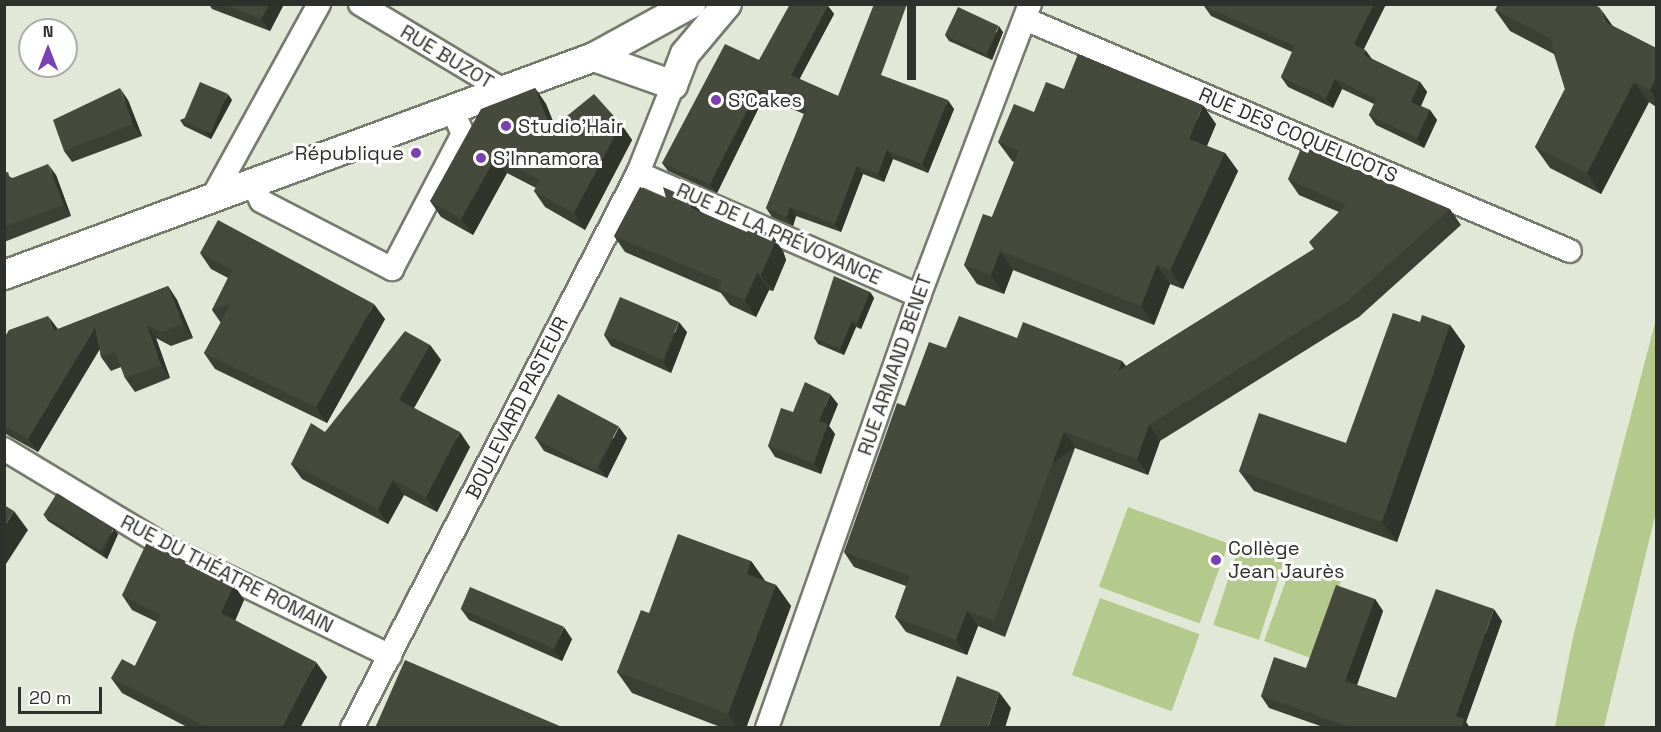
<!DOCTYPE html>
<html>
<head>
<meta charset="utf-8">
<style>
	body { margin:0 }
	#map { position:relative; width:1661px; height:732px; overflow:hidden; background:#e1e8d8; font-family:"Space Grotesk",sans-serif }
	div>[style] { position:absolute }
	[style*='--x'] { left:calc(var(--x)*1px); top:calc(var(--y)*1px); width:calc(var(--w)*1px); rotate:calc(var(--a)*1deg) }
	.green>* { inset:0; background:#b4ca8d; transform-origin:0 0 }
	.roads { filter:drop-shadow(2px 0 #757b6d) drop-shadow(-2px 0 #757b6d) drop-shadow(0 2px #757b6d) drop-shadow(0 -2px #757b6d) }
	.minor>* { height:22px; margin:-11px; padding:0 11px; transform-origin:11px; border-radius:11px; background:#fff }
	.tertiary>* { height:28px; margin:-14px; padding:0 14px; transform-origin:14px; border-radius:14px; background:#fff }
	.wall>* { inset:0; background:#3b4034 }
	.shaded-wall>* { inset:0; background:#30342b; transform-origin:0 0 }
	.building>* { inset:0; background:#454a3d; transform-origin:0 0 }
	.dots>* { width:16px; height:16px; translate:-50% -50%; box-sizing:border-box; border:3px solid #fff; border-radius:50% }
	span { translate:-50% -50%; white-space:nowrap; text-align:center; line-height:1.15; -webkit-text-stroke:6px #fff; paint-order:stroke }
	.street-label { font-size:20px; color:#2e312b }
	.poi-label { font-size:20px; color:#2e312b }
	.left { translate:0 -50%; text-align:left }
	.right { translate:-100% -50%; text-align:right }
	.frame { position:absolute; inset:0; border:6px solid #2e312b; pointer-events:none }
	.north { position:absolute; left:18px; top:18px; width:60px; height:60px; box-sizing:border-box; background:#fff; border:2px solid #abadaa; border-radius:50%; rotate:0deg; font-size:16px; font-weight:700; line-height:24px; text-align:center; color:#2e312b }
	.north::after { content:''; display:block; margin:auto; width:21px; height:27px; background:#7c3fb4; clip-path:polygon(50% 0,100% 100%,50% 72%,0 100%) }
	.scale { position:absolute; left:18px; top:687px; width:84px; height:27px; box-sizing:border-box; border:3px solid #2e312b; border-top:0; padding-left:8px; font-size:18px; line-height:21px; white-space:nowrap; color:#2e312b; -webkit-text-stroke:4px #fff; paint-order:stroke }
</style>
</head>
<body>
<div id="map">
	<div class="green">
		<i style="clip-path:polygon(1656px 319px,1656px 512px,1604px 727px,1555px 727px,1573px 637px)"></i>
		<i style="left:1128px;top:507px;width:107px;height:85px;rotate:20deg"></i>
		<i style="left:1239px;top:546px;width:48px;height:83px;rotate:18deg"></i>
		<i style="left:1292px;top:564px;width:52px;height:82px;rotate:20deg"></i>
		<i style="left:1100px;top:598px;width:106px;height:82px;rotate:20deg"></i>
	</div>
	<div class="roads">
		<div class="minor">
			<i style="--x:360;--y:4;--w:167;--a:31"></i>
			<i style="--x:1025;--y:19;--w:592;--a:23.06"></i>
			<i style="--x:638;--y:173;--w:307;--a:23.6"></i>
			<i style="--x:252;--y:183;--w:20;--a:63"></i>
			<i style="--x:261;--y:201;--w:148;--a:27.4"></i>
			<i style="--x:392;--y:269;--w:153;--a:-62.3"></i>
			<i style="--x:463;--y:134;--w:27;--a:-114"></i>
			<i style="--x:212;--y:198;--w:222;--a:-61.1"></i>
			<i style="--x:4;--y:449;--w:192;--a:31.1"></i>
			<i style="--x:168;--y:548;--w:247;--a:25.9"></i>
			<i style="--x:352;--y:728;--w:624;--a:-62.74"></i>
			<i style="--x:638;--y:173;--w:95;--a:-68.3"></i>
			<i style="--x:767;--y:728;--w:458;--a:-70.6"></i>
			<i style="--x:919;--y:296;--w:312;--a:-69.2"></i>
		</div>
		<div class="tertiary">
			<i style="--x:594;--y:57;--w:84;--a:19.5"></i>
			<i style="--x:673;--y:85;--w:33;--a:-69"></i>
			<i style="--x:685;--y:54;--w:65;--a:-50"></i>
			<i style="--x:4;--y:275;--w:629;--a:-20.28"></i>
			<i style="--x:594;--y:57;--w:111;--a:-28.7"></i>
		</div>
	</div>
	<div class="wall">
		<i style="clip-path:polygon(209px 4px,284px 4px,270px 31px,212px 9px)"></i>
		<i style="clip-path:polygon(1205px 4px,1386px 4px,1364px 49px,1366px 51px,1372px 59px,1420px 82px,1427px 92px,1421px 106px,1430px 110px,1437px 120px,1424px 148px,1376px 125px,1369px 115px,1374px 104px,1342px 89px,1333px 108px,1288px 87px,1281px 77px,1292px 52px,1211px 16px,1204px 6px)"></i>
		<i style="clip-path:polygon(828px 6px,834px 14px,799px 79px,838px 96px,889px 78px,954px 109px,928px 173px,893px 159px,884px 182px,863px 174px,841px 232px,796px 216px,793px 226px,772px 217px,766px 208px,804px 114px,764px 97px,717px 193px,668px 171px,662px 163px,759px 60px)"></i>
		<i style="clip-path:polygon(1495px 10px,1613px 26px,1656px 48px,1656px 107px,1649px 102px,1601px 194px,1550px 168px,1535px 147px,1565px 89px,1554px 54px,1510px 31px)"></i>
		<i style="clip-path:polygon(1003px 32px,992px 60px,949px 41px,945px 35px)"></i>
		<i style="clip-path:polygon(535px 88px,546px 104px,555px 126px,621px 124px,632px 140px,585px 230px,545px 207px,534px 191px,536px 188px,507px 173px,473px 235px,441px 217px,430px 201px)"></i>
		<i style="clip-path:polygon(1064px 89px,1216px 124px,1207px 146px,1225px 153px,1238px 171px,1183px 289px,1170px 284px,1154px 325px,1013px 270px,1004px 294px,977px 284px,964px 265px,992px 217px,1014px 162px,1012px 161px,998px 142px,1034px 112px)"></i>
		<i style="clip-path:polygon(128px 100px,142px 136px,72px 162px,64px 151px)"></i>
		<i style="clip-path:polygon(232px 100px,211px 139px,184px 126px,180px 120px)"></i>
		<i style="clip-path:polygon(4px 173px,12px 178px,56px 175px,71px 216px,4px 242px)"></i>
		<i style="clip-path:polygon(1288px 179px,1450px 209px,1461px 225px,1359px 317px,1160px 441px,1148px 475px,1075px 448px,1005px 637px,978px 626px,967px 655px,906px 632px,895px 617px,906px 586px,854px 567px,844px 552px,946px 348px,1017px 338px,1122px 361px,1126px 366px,1314px 249px,1339px 212px,1299px 195px)"></i>
		<i style="clip-path:polygon(701px 212px,783px 251px,786px 260px,773px 291px,769px 290px,756px 317px,730px 305px,721px 293px,625px 252px,614px 236px)"></i>
		<i style="clip-path:polygon(200px 253px,385px 319px,327px 423px,215px 369px,204px 353px,221px 323px,212px 310px,228px 278px,211px 269px)"></i>
		<i style="clip-path:polygon(168px 286px,177px 300px,193px 338px,171px 346px,156px 338px,170px 378px,135px 392px,125px 378px,121px 367px,111px 371px,101px 357px,100px 349px,38px 452px,4px 433px,4px 338px,58px 329px)"></i>
		<i style="clip-path:polygon(870px 292px,874px 298px,861px 329px,856px 327px,844px 355px,818px 344px,814px 338px)"></i>
		<i style="clip-path:polygon(1420px 322px,1450px 325px,1465px 346px,1397px 542px,1254px 491px,1239px 471px,1346px 443px)"></i>
		<i style="clip-path:polygon(687px 332px,671px 373px,611px 346px,604px 335px)"></i>
		<i style="clip-path:polygon(430px 345px,441px 360px,414px 408px,470px 447px,437px 512px,404px 495px,388px 524px,302px 479px,291px 464px,325px 432px)"></i>
		<i style="clip-path:polygon(838px 404px,829px 426px,835px 434px,821px 474px,775px 457px,768px 446px,793px 412px)"></i>
		<i style="clip-path:polygon(627px 438px,607px 478px,544px 451px,536px 439px)"></i>
		<i style="clip-path:polygon(44px 515px,118px 534px,107px 559px,48px 521px)"></i>
		<i style="clip-path:polygon(751px 561px,765px 581px,776px 585px,791px 606px,746px 728px,723px 728px,632px 693px,617px 672px,649px 613px)"></i>
		<i style="clip-path:polygon(234px 585px,244px 600px,235px 620px,327px 677px,300px 728px,189px 728px,122px 693px,111px 678px,135px 666px,157px 622px,132px 610px,122px 595px)"></i>
		<i style="clip-path:polygon(1375px 599px,1383px 611px,1357px 685px,1396px 698px,1502px 621px,1466px 722px,1470px 728px,1326px 728px,1269px 708px,1261px 696px,1306px 668px)"></i>
		<i style="clip-path:polygon(461px 609px,572px 639px,562px 661px,469px 620px)"></i>
	</div>
	<div class="shaded-wall">
		<i style="clip-path:polygon(270px 4px,284px 4px,270px 31px,261px 19px)"></i>
		<i style="left:907px;top:4px;width:9px;height:76px"></i>
		<i style="clip-path:polygon(1374px 4px,1386px 4px,1361px 54px,1354px 44px)"></i>
		<i style="clip-path:polygon(828px 6px,834px 14px,797px 84px,791px 75px)"></i>
		<i style="clip-path:polygon(1600px 8px,1615px 29px,1605px 22px)"></i>
		<i style="clip-path:polygon(999px 26px,1003px 32px,992px 60px,988px 54px)"></i>
		<i style="clip-path:polygon(1366px 51px,1373px 61px,1364px 55px)"></i>
		<i style="clip-path:polygon(1656px 78px,1656px 99px,1650px 90px)"></i>
		<i style="clip-path:polygon(1335px 79px,1342px 89px,1333px 108px,1326px 98px)"></i>
		<i style="clip-path:polygon(1420px 82px,1427px 92px,1418px 112px,1411px 102px)"></i>
		<i style="clip-path:polygon(1634px 82px,1649px 102px,1601px 194px,1587px 173px)"></i>
		<i style="clip-path:polygon(120px 88px,128px 100px,142px 136px,133px 124px)"></i>
		<i style="clip-path:polygon(535px 88px,546px 104px,562px 145px,551px 129px)"></i>
		<i style="clip-path:polygon(758px 89px,764px 97px,717px 193px,710px 184px)"></i>
		<i style="clip-path:polygon(228px 94px,232px 100px,211px 139px,206px 133px)"></i>
		<i style="clip-path:polygon(948px 100px,954px 109px,928px 173px,922px 164px)"></i>
		<i style="clip-path:polygon(1203px 105px,1216px 124px,1202px 157px,1189px 139px)"></i>
		<i style="clip-path:polygon(1430px 110px,1437px 120px,1424px 148px,1417px 138px)"></i>
		<i style="clip-path:polygon(621px 124px,632px 140px,585px 230px,574px 213px)"></i>
		<i style="clip-path:polygon(887px 150px,893px 159px,884px 182px,878px 174px)"></i>
		<i style="clip-path:polygon(1225px 153px,1238px 171px,1183px 289px,1170px 270px)"></i>
		<i style="clip-path:polygon(496px 157px,507px 173px,473px 235px,461px 219px)"></i>
		<i style="clip-path:polygon(48px 164px,56px 175px,71px 216px,64px 205px)"></i>
		<i style="clip-path:polygon(857px 166px,863px 174px,841px 232px,835px 224px)"></i>
		<i style="clip-path:polygon(693px 200px,704px 217px,689px 207px)"></i>
		<i style="clip-path:polygon(790px 207px,796px 216px,793px 226px,787px 217px)"></i>
		<i style="clip-path:polygon(772px 235px,783px 251px,786px 260px,773px 291px,761px 275px)"></i>
		<i style="clip-path:polygon(1000px 251px,1013px 270px,1004px 294px,991px 275px)"></i>
		<i style="clip-path:polygon(1157px 265px,1170px 284px,1154px 325px,1141px 306px)"></i>
		<i style="clip-path:polygon(757px 273px,769px 290px,756px 317px,745px 300px)"></i>
		<i style="clip-path:polygon(168px 286px,177px 300px,193px 338px,183px 324px)"></i>
		<i style="clip-path:polygon(870px 292px,874px 298px,861px 329px,857px 323px)"></i>
		<i style="clip-path:polygon(374px 304px,385px 319px,327px 423px,316px 407px)"></i>
		<i style="clip-path:polygon(48px 316px,58px 329px,53px 331px)"></i>
		<i style="clip-path:polygon(852px 321px,856px 327px,844px 355px,840px 349px)"></i>
		<i style="clip-path:polygon(679px 322px,687px 332px,671px 373px,664px 362px)"></i>
		<i style="clip-path:polygon(147px 325px,156px 338px,170px 378px,161px 365px)"></i>
		<i style="clip-path:polygon(1450px 325px,1465px 346px,1397px 542px,1382px 522px)"></i>
		<i style="clip-path:polygon(95px 328px,104px 341px,38px 452px,28px 439px)"></i>
		<i style="clip-path:polygon(430px 345px,441px 360px,410px 415px,399px 400px)"></i>
		<i style="clip-path:polygon(1122px 361px,1133px 377px,1118px 371px)"></i>
		<i style="clip-path:polygon(830px 394px,838px 404px,829px 426px,835px 434px,821px 474px,814px 463px,819px 421px)"></i>
		<i style="clip-path:polygon(1149px 425px,1160px 441px,1148px 475px,1137px 459px)"></i>
		<i style="clip-path:polygon(619px 427px,627px 438px,607px 478px,599px 467px)"></i>
		<i style="clip-path:polygon(460px 432px,470px 447px,437px 512px,426px 497px)"></i>
		<i style="left:1064px;top:432px;width:19px;height:202px;rotate:55deg"></i>
		<i style="clip-path:polygon(393px 480px,404px 495px,388px 524px,378px 509px)"></i>
		<i style="clip-path:polygon(14px 511px,28px 530px,4px 567px,4px 527px)"></i>
		<i style="clip-path:polygon(114px 528px,118px 534px,107px 559px,103px 553px)"></i>
		<i style="clip-path:polygon(751px 561px,766px 582px,747px 574px)"></i>
		<i style="clip-path:polygon(234px 585px,244px 600px,232px 628px,221px 613px)"></i>
		<i style="clip-path:polygon(776px 585px,791px 606px,746px 728px,738px 728px,728px 714px)"></i>
		<i style="clip-path:polygon(1375px 599px,1383px 611px,1354px 693px,1345px 681px)"></i>
		<i style="clip-path:polygon(1494px 609px,1502px 621px,1466px 722px,1470px 728px,1462px 728px,1456px 716px)"></i>
		<i style="clip-path:polygon(967px 611px,978px 626px,967px 655px,956px 640px)"></i>
		<i style="clip-path:polygon(564px 627px,572px 639px,562px 661px,554px 649px)"></i>
		<i style="clip-path:polygon(316px 662px,327px 677px,300px 728px,282px 728px)"></i>
		<i style="clip-path:polygon(999px 692px,1011px 708px,1005px 728px,988px 728px)"></i>
	</div>
	<div class="building">
		<i style="clip-path:polygon(222px 4px,270px 4px,261px 19px)"></i>
		<i style="clip-path:polygon(790px 4px,826px 4px,828px 6px,791px 75px,838px 96px,874px 4px,907px 4px,881px 75px,948px 100px,922px 164px,887px 150px,878px 174px,857px 166px,835px 224px,790px 207px,787px 217px,766px 208px,806px 109px,758px 89px,710px 184px,662px 163px,725px 44px,759px 60px)"></i>
		<i style="clip-path:polygon(1205px 4px,1374px 4px,1354px 44px,1366px 51px,1364px 55px,1420px 82px,1411px 102px,1430px 110px,1417px 138px,1369px 115px,1376px 99px,1335px 79px,1326px 98px,1281px 77px,1295px 46px,1204px 6px)"></i>
		<i style="clip-path:polygon(1498px 4px,1594px 4px,1600px 8px,1605px 22px,1656px 48px,1656px 78px,1650px 90px,1634px 82px,1587px 173px,1535px 147px,1565px 89px,1550px 38px,1495px 10px)"></i>
		<i style="left:958px;top:7px;width:45px;height:31px;rotate:25deg"></i>
		<i style="clip-path:polygon(1078px 54px,1203px 105px,1189px 139px,1225px 153px,1170px 270px,1157px 265px,1141px 306px,1000px 251px,991px 275px,964px 265px,983px 214px,992px 217px,1019px 150px,998px 142px,1014px 104px,1034px 112px,1046px 82px,1064px 89px)"></i>
		<i style="left:200px;top:82px;width:30px;height:43px;rotate:23deg"></i>
		<i style="clip-path:polygon(120px 88px,133px 124px,64px 151px,53px 120px)"></i>
		<i style="clip-path:polygon(535px 88px,551px 129px,594px 94px,621px 124px,574px 213px,534px 191px,540px 180px,496px 157px,461px 219px,430px 201px,481px 109px)"></i>
		<i style="clip-path:polygon(1302px 146px,1450px 209px,1348px 301px,1149px 425px,1137px 459px,1064px 432px,994px 621px,967px 611px,956px 640px,895px 617px,910px 576px,844px 552px,897px 403px,905px 406px,929px 342px,946px 348px,959px 316px,1017px 338px,1023px 322px,1122px 361px,1118px 371px,1314px 249px,1309px 242px,1346px 205px,1288px 179px)"></i>
		<i style="clip-path:polygon(48px 164px,64px 205px,4px 227px,4px 173px,8px 172px,10px 179px)"></i>
		<i style="clip-path:polygon(640px 187px,666px 198px,663px 187px,693px 200px,689px 207px,747px 232px,750px 225px,772px 235px,775px 243px,761px 275px,757px 273px,745px 300px,718px 289px,722px 281px,614px 236px)"></i>
		<i style="clip-path:polygon(218px 220px,374px 304px,316px 407px,204px 353px,231px 303px,212px 310px,232px 270px,200px 253px)"></i>
		<i style="clip-path:polygon(834px 276px,870px 292px,857px 323px,852px 321px,840px 349px,814px 338px)"></i>
		<i style="clip-path:polygon(168px 286px,183px 324px,162px 332px,147px 325px,161px 365px,125px 378px,115px 352px,101px 357px,95px 328px,28px 439px,4px 425px,4px 338px,9px 330px,48px 316px,53px 331px)"></i>
		<i style="left:620px;top:297px;width:64px;height:41px;rotate:23deg"></i>
		<i style="clip-path:polygon(1393px 313px,1420px 322px,1422px 315px,1450px 325px,1382px 522px,1239px 471px,1259px 413px,1346px 443px)"></i>
		<i style="clip-path:polygon(405px 331px,430px 345px,399px 400px,460px 432px,426px 497px,393px 480px,378px 509px,291px 464px,311px 423px,325px 432px)"></i>
		<i style="clip-path:polygon(805px 382px,830px 394px,819px 421px,828px 424px,814px 463px,768px 446px,781px 408px,793px 412px)"></i>
		<i style="left:558px;top:394px;width:69px;height:50px;rotate:28deg"></i>
		<i style="left:57px;top:493px;width:67px;height:26px;rotate:32deg"></i>
		<i style="clip-path:polygon(4px 505px,14px 511px,4px 527px)"></i>
		<i style="clip-path:polygon(678px 534px,751px 561px,747px 574px,776px 585px,728px 714px,617px 672px,641px 610px,649px 613px)"></i>
		<i style="clip-path:polygon(147px 542px,234px 585px,221px 613px,316px 662px,282px 728px,208px 728px,111px 678px,122px 659px,135px 666px,160px 615px,122px 595px)"></i>
		<i style="clip-path:polygon(1336px 585px,1375px 599px,1345px 681px,1396px 698px,1436px 589px,1494px 609px,1456px 716px,1464px 719px,1462px 728px,1353px 728px,1261px 696px,1274px 657px,1306px 668px)"></i>
		<i style="left:470px;top:587px;width:102px;height:24px;rotate:23deg"></i>
		<i style="clip-path:polygon(405px 660px,562px 727px,562px 728px,375px 728px)"></i>
		<i style="clip-path:polygon(957px 676px,999px 692px,988px 728px,939px 728px)"></i>
	</div>
	<div class="dots">
		<i style="left:716px;top:100px;background:#7c3fb4"></i>
		<i style="left:506px;top:126px;background:#7c3fb4"></i>
		<i style="left:416px;top:153px;background:#7c3fb4"></i>
		<i style="left:481px;top:158px;background:#7c3fb4"></i>
		<i style="left:1216px;top:560px;background:#7c3fb4"></i>
	</div>
	<div class="street-label">
		<span style="left:447px;top:57px;rotate:31deg">RUE BUZOT</span>
		<span style="left:1298px;top:135px;rotate:23deg">RUE DES COQUELICOTS</span>
		<span style="left:779px;top:234px;rotate:24deg">RUE DE LA PRÉVOYANCE</span>
		<span style="left:895px;top:365px;rotate:-71deg">RUE ARMAND BENET</span>
		<span style="left:517px;top:408px;rotate:-63deg">BOULEVARD PASTEUR</span>
		<span style="left:227px;top:574px;rotate:27deg">RUE DU THÉATRE ROMAIN</span>
	</div>
	<div class="poi-label">
		<span class="left" style="left:728px;top:100px">S'Cakes</span>
		<span class="left" style="left:518px;top:126px">Studio'Hair</span>
		<span class="right" style="left:404px;top:153px">République</span>
		<span class="left" style="left:493px;top:158px">S'Innamora</span>
		<span class="left" style="left:1228px;top:560px">Collège<br>Jean Jaurès</span>
	</div>
	<div class="frame"></div>
	<div class="north">N</div>
	<div class="scale">20 m</div>
</div>
</body>
</html>
